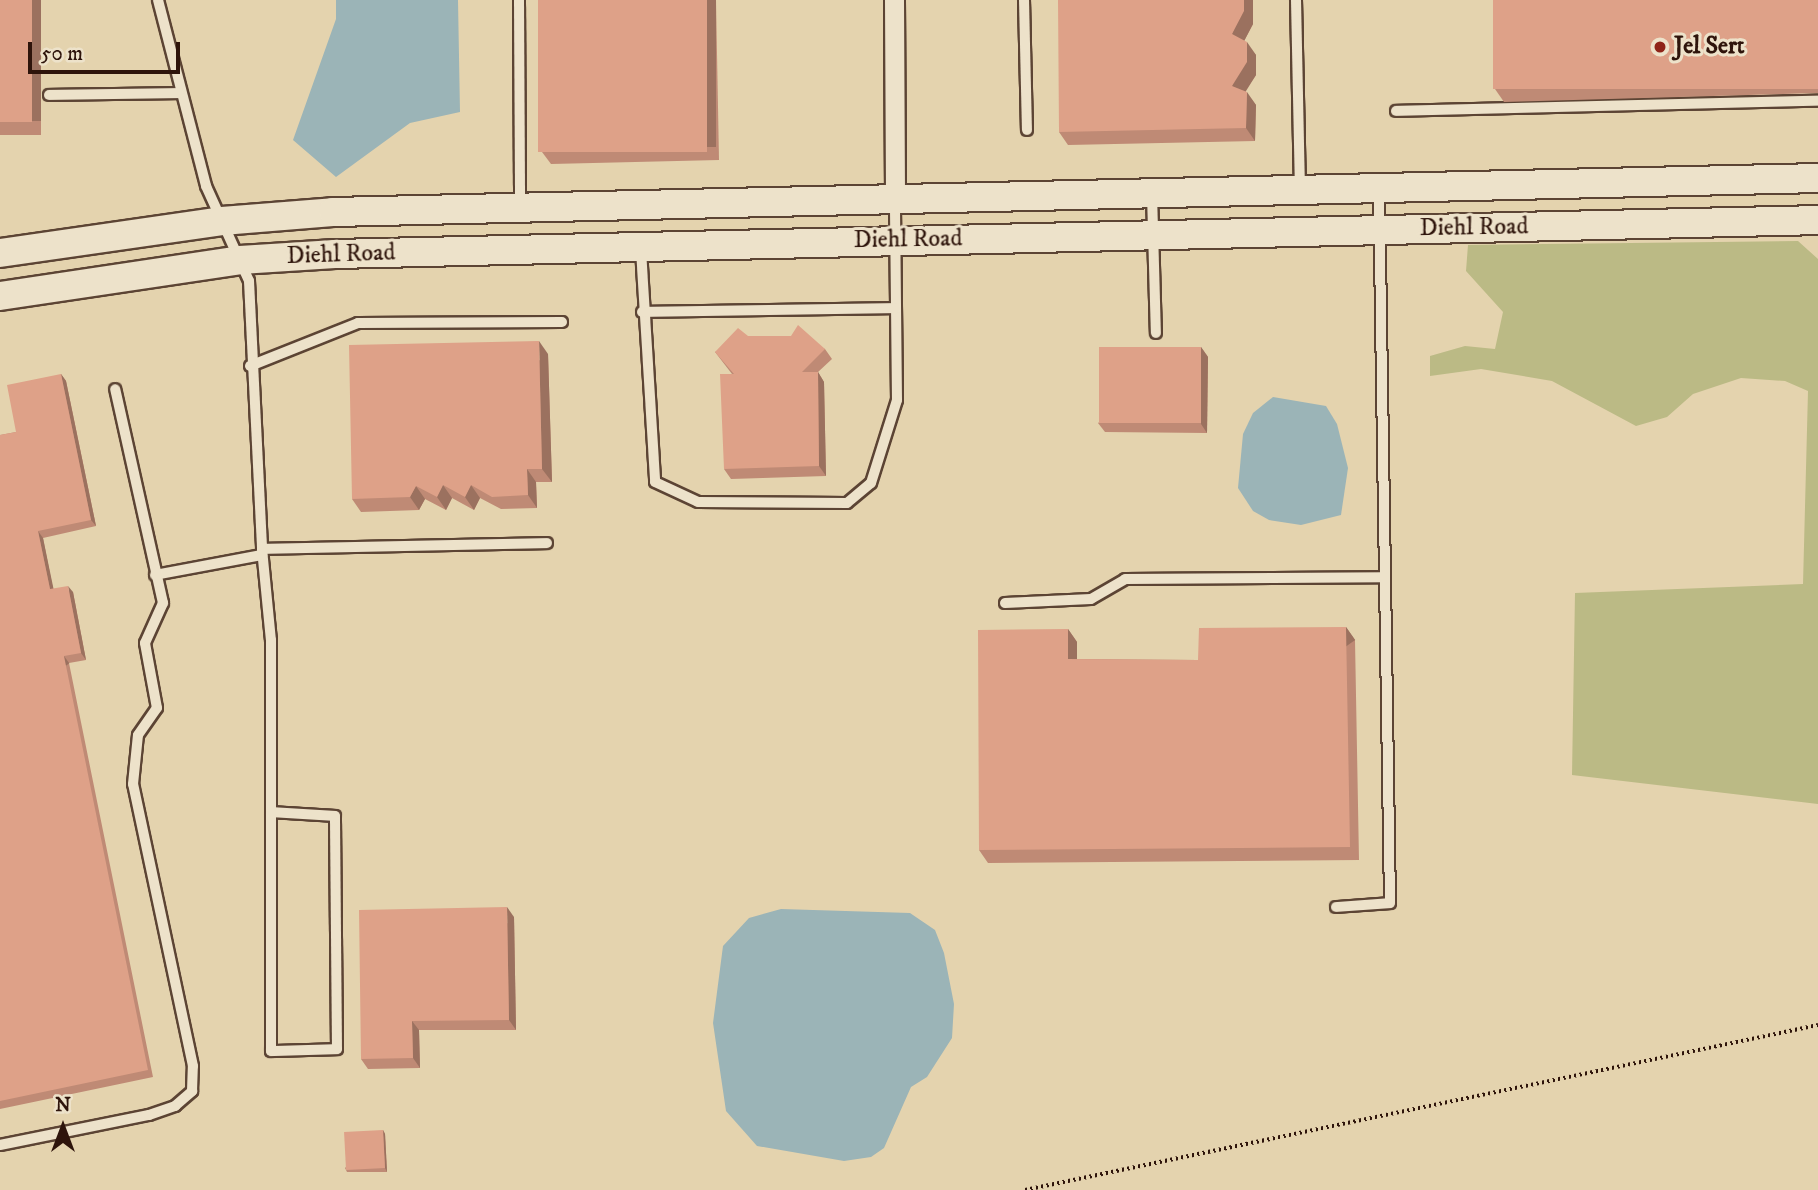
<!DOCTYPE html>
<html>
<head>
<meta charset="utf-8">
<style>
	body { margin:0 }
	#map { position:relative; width:1818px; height:1190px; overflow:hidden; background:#e4d3ae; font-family:"IM FELL DW Pica",serif }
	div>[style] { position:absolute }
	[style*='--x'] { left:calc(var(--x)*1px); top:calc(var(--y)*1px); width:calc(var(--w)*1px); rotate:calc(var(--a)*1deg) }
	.green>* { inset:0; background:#bbba85 }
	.water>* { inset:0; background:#9bb4b7 }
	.path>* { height:3.5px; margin-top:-1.75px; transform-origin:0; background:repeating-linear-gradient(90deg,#2e140b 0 2px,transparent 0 5.5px) }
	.roads { filter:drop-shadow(2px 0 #5c4434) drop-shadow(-2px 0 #5c4434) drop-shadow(0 2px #5c4434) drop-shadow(0 -2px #5c4434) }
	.lane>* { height:10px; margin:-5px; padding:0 5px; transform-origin:5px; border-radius:5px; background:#ede2ca }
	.street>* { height:19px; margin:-9.5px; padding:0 9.5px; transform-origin:9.5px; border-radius:9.5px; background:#ede2ca }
	.secondary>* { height:28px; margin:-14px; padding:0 14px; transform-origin:14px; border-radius:14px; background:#ede2ca }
	.wall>* { inset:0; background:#bf8a75; transform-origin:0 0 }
	.shaded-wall>* { inset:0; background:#9b715f; transform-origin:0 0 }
	.building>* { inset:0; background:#dea188; transform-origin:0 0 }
	.dots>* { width:19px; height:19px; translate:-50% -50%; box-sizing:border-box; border:4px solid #ede2ca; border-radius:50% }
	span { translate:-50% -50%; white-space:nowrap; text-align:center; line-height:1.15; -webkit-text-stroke:6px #ede2ca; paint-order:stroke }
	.poi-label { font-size:24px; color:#2e140b; font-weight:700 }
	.left { translate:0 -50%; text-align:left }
	.street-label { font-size:24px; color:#2e140b }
	.north { position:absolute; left:28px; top:1092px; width:70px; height:70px; -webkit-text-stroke:5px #ede2ca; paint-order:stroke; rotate:0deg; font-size:19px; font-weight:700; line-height:28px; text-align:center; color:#2e140b }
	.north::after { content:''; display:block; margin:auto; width:24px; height:32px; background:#2e140b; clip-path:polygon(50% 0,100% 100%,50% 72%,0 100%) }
	.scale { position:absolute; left:28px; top:42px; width:152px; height:32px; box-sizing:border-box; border:4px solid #2e140b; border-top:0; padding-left:9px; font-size:21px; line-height:24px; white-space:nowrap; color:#2e140b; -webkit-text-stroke:5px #ede2ca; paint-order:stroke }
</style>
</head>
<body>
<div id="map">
	<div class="green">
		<i style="clip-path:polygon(1798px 241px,1818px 259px,1818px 804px,1572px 775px,1575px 593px,1803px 584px,1808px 391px,1785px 381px,1741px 378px,1693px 394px,1667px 417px,1636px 426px,1552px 381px,1481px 369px,1430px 376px,1430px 356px,1465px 346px,1495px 349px,1503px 312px,1466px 271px,1468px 245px)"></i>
	</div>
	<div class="water">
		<i style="clip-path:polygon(336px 0,458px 0,460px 112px,410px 123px,336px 177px,293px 140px,336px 19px)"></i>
		<i style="clip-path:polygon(1273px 397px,1326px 406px,1337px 424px,1348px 468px,1341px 515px,1301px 525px,1269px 520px,1253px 511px,1238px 488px,1243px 434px,1253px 413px)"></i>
		<i style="clip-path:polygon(781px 909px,910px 913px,935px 930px,944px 953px,954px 1004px,952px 1038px,927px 1077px,911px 1087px,884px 1148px,871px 1157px,844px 1161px,757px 1146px,726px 1111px,713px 1023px,723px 946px,749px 918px)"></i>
	</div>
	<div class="path">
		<i style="--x:1025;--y:1190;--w:810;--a:-11.75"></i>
	</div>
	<div class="roads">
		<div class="lane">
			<i style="--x:158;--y:0;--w:192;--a:75.5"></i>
			<i style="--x:206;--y:186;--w:104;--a:65.6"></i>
			<i style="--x:249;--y:281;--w:268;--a:87.2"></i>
			<i style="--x:262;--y:549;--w:285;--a:-1.2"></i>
			<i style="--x:519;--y:0;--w:205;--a:89.7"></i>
			<i style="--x:1024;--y:0;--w:130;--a:88.7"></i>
			<i style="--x:1296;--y:0;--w:186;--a:88.8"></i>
			<i style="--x:49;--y:95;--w:130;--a:-0.9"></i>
			<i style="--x:1396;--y:111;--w:422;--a:-1.4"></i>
			<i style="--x:1152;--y:194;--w:139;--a:88.4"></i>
			<i style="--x:641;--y:250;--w:232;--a:86.5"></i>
			<i style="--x:655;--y:482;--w:47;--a:24.9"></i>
			<i style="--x:698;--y:502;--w:149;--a:0.4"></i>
			<i style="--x:847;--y:503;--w:31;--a:-40"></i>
			<i style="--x:871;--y:483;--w:87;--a:-72.6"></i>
			<i style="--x:897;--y:400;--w:198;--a:-90.6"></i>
			<i style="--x:642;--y:312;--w:254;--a:-0.9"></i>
			<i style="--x:250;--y:366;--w:116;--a:-21.7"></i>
			<i style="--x:358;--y:323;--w:204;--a:-0.3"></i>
			<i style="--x:262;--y:549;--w:91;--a:84.4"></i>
			<i style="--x:271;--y:640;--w:411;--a:90"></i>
			<i style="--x:271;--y:1051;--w:66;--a:-1.7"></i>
			<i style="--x:337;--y:1049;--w:233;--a:-90.5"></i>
			<i style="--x:335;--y:816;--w:64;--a:-176.4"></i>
			<i style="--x:155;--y:575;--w:109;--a:-10.6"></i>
			<i style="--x:1005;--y:603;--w:86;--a:-2.7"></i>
			<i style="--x:1091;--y:599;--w:39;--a:-30"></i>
			<i style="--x:1125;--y:579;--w:258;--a:-0.4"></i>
			<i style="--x:1336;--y:907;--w:54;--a:-4.2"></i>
			<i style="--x:1390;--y:903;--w:714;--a:-90.88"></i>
			<i style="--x:0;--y:1145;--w:152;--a:-11.4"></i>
			<i style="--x:149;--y:1115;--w:28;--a:-19"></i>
			<i style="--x:175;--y:1106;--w:23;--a:-41"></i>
			<i style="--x:192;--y:1091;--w:25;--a:-88"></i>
			<i style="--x:193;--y:1066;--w:288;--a:-102"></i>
			<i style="--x:133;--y:784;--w:49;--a:-84.2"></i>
			<i style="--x:138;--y:735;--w:33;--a:-55"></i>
			<i style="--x:157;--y:708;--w:66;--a:-100.5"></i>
			<i style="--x:145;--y:643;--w:44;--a:-65.8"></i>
			<i style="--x:163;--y:603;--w:219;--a:-102.6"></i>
		</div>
		<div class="street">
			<i style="--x:894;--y:0;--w:199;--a:89.7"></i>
		</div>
		<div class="secondary">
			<i style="--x:0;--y:253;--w:224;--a:-8.2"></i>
			<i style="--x:222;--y:221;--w:111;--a:-4.6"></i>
			<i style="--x:333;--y:212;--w:1485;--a:-1.31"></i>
			<i style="--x:0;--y:296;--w:243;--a:-8.5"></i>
			<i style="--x:240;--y:260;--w:95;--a:-3.6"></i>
			<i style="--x:335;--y:254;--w:1483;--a:-1.31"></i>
		</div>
	</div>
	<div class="wall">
		<i style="left:0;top:0;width:41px;height:135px"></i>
		<i style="clip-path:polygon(538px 0,716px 0,719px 160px,551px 164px,542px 152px)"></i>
		<i style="clip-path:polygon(1253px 0,1253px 24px,1244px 41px,1256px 55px,1256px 75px,1245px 91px,1256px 105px,1255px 141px,1068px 145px,1059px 132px)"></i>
		<i style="clip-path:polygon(1818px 0,1818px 93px,1504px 102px,1495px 89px)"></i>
		<i style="clip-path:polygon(748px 336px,791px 336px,825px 349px,832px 359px,818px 372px,824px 382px,826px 476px,731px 479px,724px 469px,732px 374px,715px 352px)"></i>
		<i style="clip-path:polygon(1201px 347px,1208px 357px,1207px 433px,1105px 432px,1098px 423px)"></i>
		<i style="clip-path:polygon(548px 354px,552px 482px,536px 482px,537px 508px,501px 509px,480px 498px,474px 510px,452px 498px,446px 510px,425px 499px,419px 510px,361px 512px,352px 499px)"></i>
		<i style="clip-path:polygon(61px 374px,66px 381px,96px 526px,43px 538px,53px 589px,73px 592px,86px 660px,69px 663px,153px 1077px,0 1109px,0 435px,16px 432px)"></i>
		<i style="clip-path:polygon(1346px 627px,1355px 640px,1359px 860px,988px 863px,979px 850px,1068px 629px,1077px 642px,1077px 659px,1198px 660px)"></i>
		<i style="clip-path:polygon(514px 917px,516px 1030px,419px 1030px,420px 1068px,368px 1069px,361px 1059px)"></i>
		<i style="clip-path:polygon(383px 1130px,385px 1134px,387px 1172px,347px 1172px,345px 1168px)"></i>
	</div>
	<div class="shaded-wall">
		<i style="left:32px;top:0;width:9px;height:121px"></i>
		<i style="left:707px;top:0;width:9px;height:147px"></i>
		<i style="clip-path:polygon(1244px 0,1253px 0,1253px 24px,1241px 47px,1232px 34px)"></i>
		<i style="clip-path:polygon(1247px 42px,1256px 55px,1256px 75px,1241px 99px,1232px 86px)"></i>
		<i style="clip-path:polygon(1247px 92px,1256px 105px,1255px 141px,1246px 128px)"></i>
		<i style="clip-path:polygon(539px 341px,548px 354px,552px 482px,542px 469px)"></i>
		<i style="clip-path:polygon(1201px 347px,1208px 357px,1207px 433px,1201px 424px)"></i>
		<i style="clip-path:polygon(818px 372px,824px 382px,826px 476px,819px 466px)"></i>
		<i style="clip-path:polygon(61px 374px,66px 381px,96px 526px,91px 520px)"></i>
		<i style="clip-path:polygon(527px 469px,536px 482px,537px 508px,528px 495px)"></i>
		<i style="clip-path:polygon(443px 485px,452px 498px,446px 510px,437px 497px)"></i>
		<i style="clip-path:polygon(471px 485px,480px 498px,474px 510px,465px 497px)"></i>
		<i style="clip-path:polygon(416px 486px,425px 499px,419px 510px,410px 497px)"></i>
		<i style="clip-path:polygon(38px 531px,43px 538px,55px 596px,50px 589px)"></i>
		<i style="clip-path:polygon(68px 586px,73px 592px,86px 660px,81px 653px)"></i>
		<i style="left:1346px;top:627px;width:16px;height:220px;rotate:55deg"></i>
		<i style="clip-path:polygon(1068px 629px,1077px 642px,1077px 672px,1068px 659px)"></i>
		<i style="left:64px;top:656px;width:9px;height:422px;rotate:54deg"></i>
		<i style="clip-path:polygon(507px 907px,514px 917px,516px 1030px,509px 1020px)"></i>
		<i style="clip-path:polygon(412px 1021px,419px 1030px,420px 1068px,413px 1058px)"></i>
		<i style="clip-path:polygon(383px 1130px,385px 1134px,387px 1172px,385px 1168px)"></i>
	</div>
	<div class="building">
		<i style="left:0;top:0;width:32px;height:122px"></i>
		<i style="left:538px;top:0;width:169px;height:152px"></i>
		<i style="clip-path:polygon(1058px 0,1244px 0,1244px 11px,1232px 34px,1247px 42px,1247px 62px,1232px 86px,1247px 92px,1246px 128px,1059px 132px)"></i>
		<i style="left:1493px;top:0;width:325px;height:89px"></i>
		<i style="clip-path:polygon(798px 325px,825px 349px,802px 372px,818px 372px,819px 466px,724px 469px,720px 374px,734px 374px,715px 352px,738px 328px,748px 336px,791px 336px)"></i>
		<i style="clip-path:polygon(539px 341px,542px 469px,527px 469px,528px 495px,492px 497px,471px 485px,465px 497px,443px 485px,437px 497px,416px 486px,410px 497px,352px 499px,349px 345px)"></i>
		<i style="left:1099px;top:347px;width:102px;height:76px"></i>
		<i style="clip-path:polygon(61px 374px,91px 520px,38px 531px,50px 589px,68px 586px,81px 653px,64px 656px,148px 1070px,0 1101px,0 435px,16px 432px,7px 385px)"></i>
		<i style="clip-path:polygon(1346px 627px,1350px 847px,979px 850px,978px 630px,1068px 629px,1068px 659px,1198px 660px,1199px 628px)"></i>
		<i style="clip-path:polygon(507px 907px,509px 1020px,412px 1021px,413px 1058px,361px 1059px,359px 910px)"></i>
		<i style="left:383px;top:1130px;width:38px;height:39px;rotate:87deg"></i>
	</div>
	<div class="dots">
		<i style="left:1660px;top:47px;background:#8f2418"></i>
	</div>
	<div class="poi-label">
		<span class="left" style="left:1674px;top:47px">Jel Sert</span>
	</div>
	<div class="street-label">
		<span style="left:1474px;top:228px;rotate:-1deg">Diehl Road</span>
		<span style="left:908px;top:240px;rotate:-1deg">Diehl Road</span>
		<span style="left:341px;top:255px;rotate:-2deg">Diehl Road</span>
	</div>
	<div class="north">N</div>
	<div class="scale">50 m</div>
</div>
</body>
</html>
